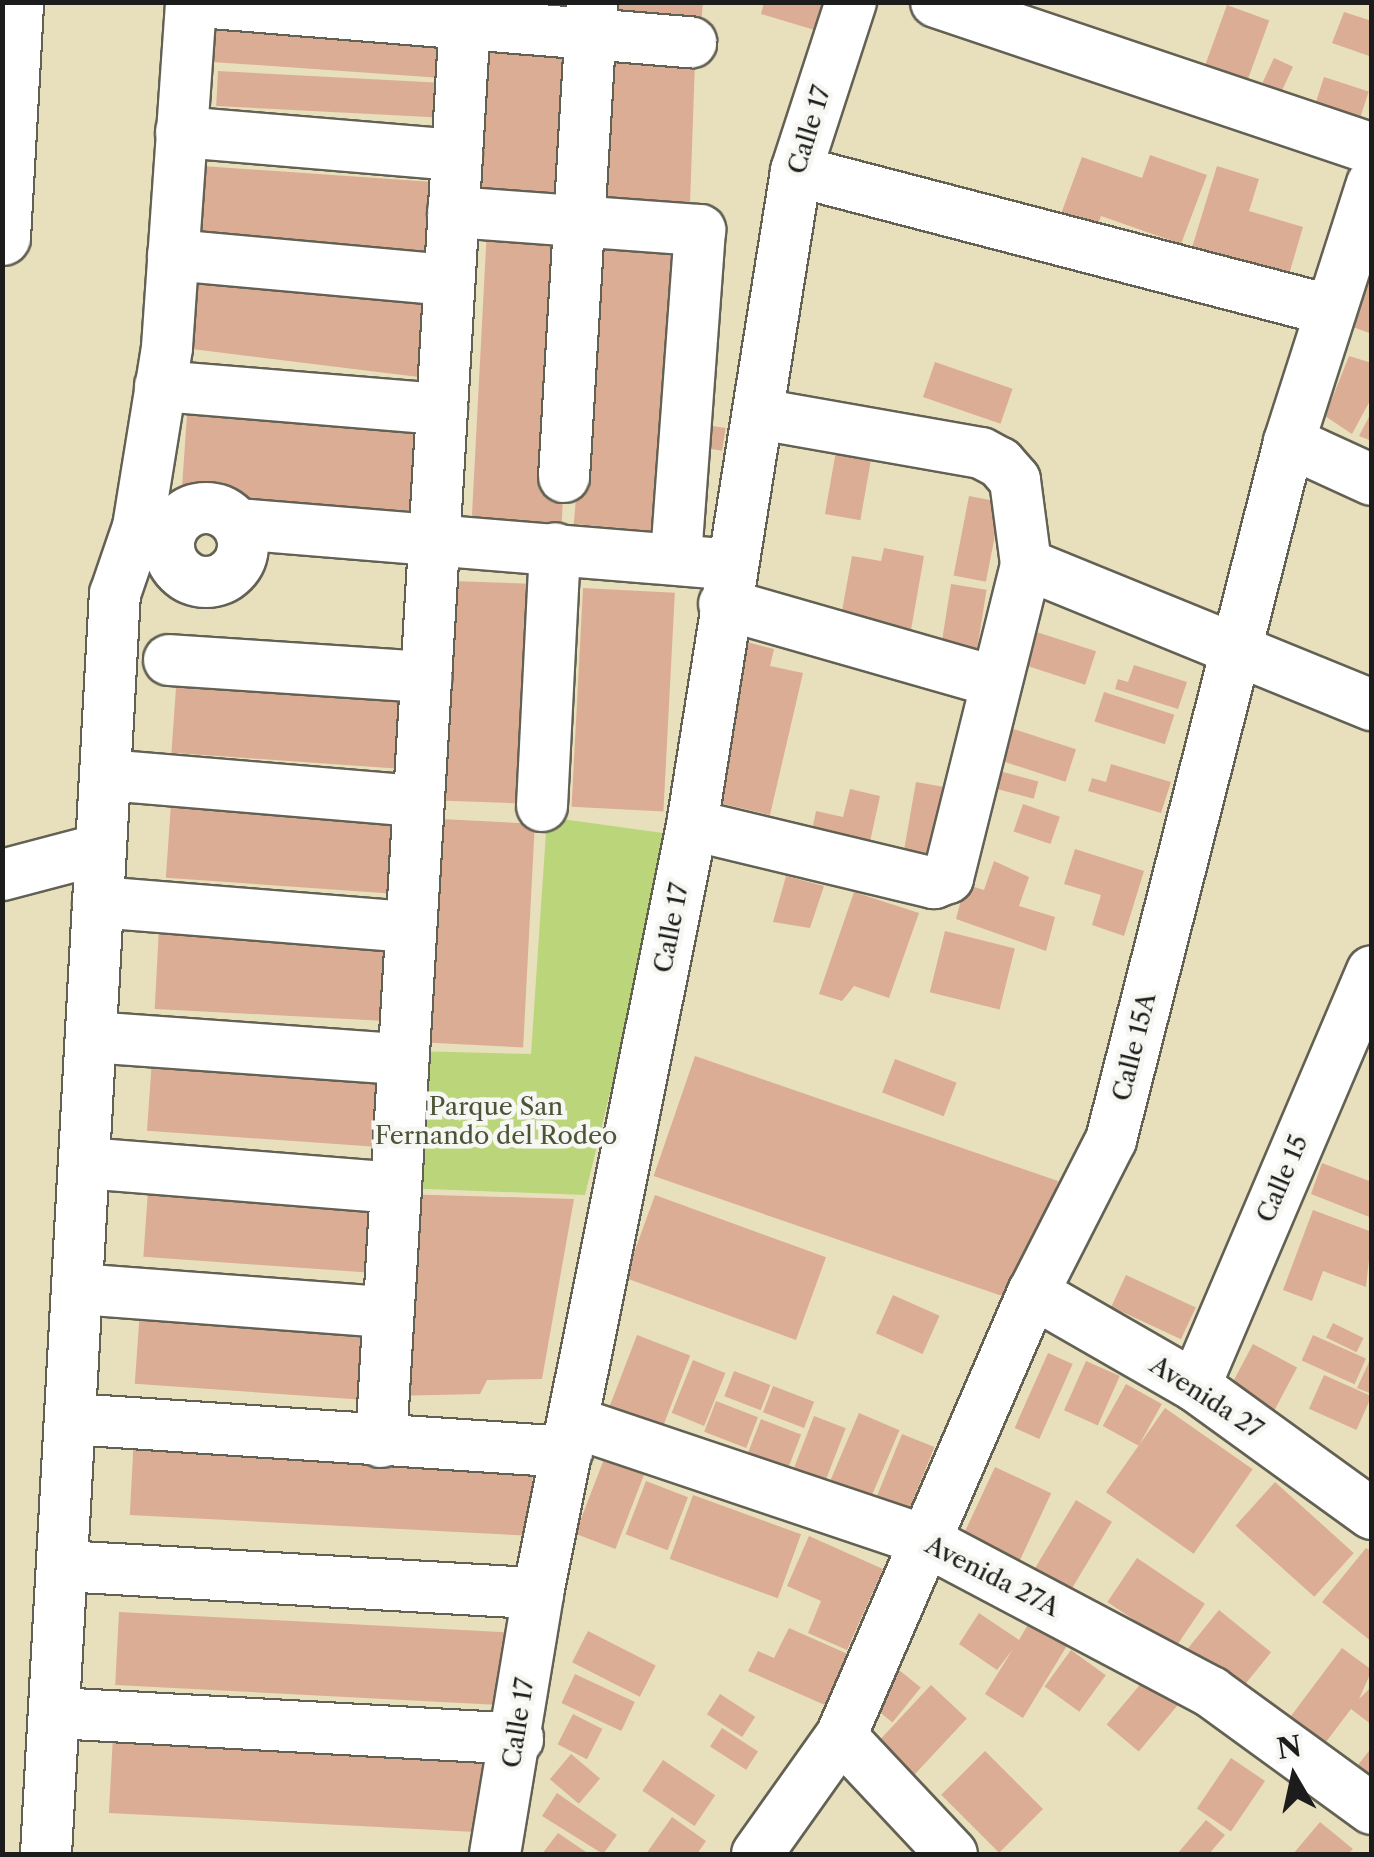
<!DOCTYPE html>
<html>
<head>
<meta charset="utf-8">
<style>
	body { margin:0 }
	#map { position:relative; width:1374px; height:1857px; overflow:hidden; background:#e8e0bd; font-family:"Libre Caslon Text",serif }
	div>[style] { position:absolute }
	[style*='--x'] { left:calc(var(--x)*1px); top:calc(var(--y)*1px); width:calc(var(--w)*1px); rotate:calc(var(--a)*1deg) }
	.green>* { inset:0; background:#bbd57a }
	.building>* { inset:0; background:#dcad95; transform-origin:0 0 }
	.roads { filter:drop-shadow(2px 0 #636154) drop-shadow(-2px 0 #636154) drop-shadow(0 2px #636154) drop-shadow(0 -2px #636154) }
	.minor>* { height:50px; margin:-25px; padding:0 25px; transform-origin:25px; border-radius:25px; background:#fff }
	.minor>.ring { margin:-25px; padding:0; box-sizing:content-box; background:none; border:50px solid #fff; border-radius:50% }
	.highway>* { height:55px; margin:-27.5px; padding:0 27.5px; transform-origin:27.5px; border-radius:27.5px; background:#fff }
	span { translate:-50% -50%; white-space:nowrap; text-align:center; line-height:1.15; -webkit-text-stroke:9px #f6f6f2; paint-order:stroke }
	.street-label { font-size:25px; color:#1c1c1c }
	.park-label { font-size:25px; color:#4c5438 }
	.frame { position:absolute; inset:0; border:5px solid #1c1c1c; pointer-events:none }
	.north { position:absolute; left:1244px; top:1727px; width:100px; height:100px; -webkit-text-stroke:8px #f6f6f2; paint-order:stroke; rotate:351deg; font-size:28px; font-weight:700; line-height:40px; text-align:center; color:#1c1c1c }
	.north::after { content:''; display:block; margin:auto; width:35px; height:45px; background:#1c1c1c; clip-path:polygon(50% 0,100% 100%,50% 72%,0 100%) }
</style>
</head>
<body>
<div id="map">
	<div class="green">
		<i style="clip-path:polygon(547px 817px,663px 833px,629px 1015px,585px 1195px,402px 1188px,411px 1051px,531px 1054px)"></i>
	</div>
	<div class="building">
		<i style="clip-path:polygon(606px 2px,703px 2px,701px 25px,605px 16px)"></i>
		<i style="clip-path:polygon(764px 2px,834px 2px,828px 34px,761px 14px)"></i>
		<i style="left:1227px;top:5px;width:45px;height:76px;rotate:20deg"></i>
		<i style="clip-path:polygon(1344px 12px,1372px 21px,1372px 57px,1332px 43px)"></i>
		<i style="left:215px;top:17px;width:237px;height:45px;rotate:4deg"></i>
		<i style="left:479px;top:50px;width:93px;height:146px;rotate:2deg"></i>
		<i style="left:1274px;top:58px;width:21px;height:27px;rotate:25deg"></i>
		<i style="left:601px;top:60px;width:94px;height:147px;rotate:2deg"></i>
		<i style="left:218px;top:71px;width:232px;height:35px;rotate:3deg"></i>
		<i style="left:1324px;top:77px;width:47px;height:27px;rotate:18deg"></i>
		<i style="clip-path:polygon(1150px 155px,1207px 175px,1181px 244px,1101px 216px,1094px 235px,1058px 222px,1082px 157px,1142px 178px)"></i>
		<i style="left:203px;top:166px;width:231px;height:82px;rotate:4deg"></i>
		<i style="clip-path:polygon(1217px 166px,1259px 179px,1249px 211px,1303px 227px,1290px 271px,1273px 280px,1190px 254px)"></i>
		<i style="left:487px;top:228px;width:90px;height:292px;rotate:3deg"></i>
		<i style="left:599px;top:235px;width:92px;height:290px;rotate:5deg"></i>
		<i style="clip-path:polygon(1372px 256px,1372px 334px,1334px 320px)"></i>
		<i style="clip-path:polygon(199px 274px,442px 288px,435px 379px,192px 349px)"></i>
		<i style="clip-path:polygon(1349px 356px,1372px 363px,1372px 397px,1352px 434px,1325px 416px)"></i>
		<i style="left:935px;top:362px;width:82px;height:37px;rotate:19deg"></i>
		<i style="left:188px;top:401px;width:244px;height:94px;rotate:4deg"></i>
		<i style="clip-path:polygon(1372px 411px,1372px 441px,1359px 436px)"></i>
		<i style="left:700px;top:424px;width:26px;height:23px;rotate:9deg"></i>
		<i style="left:836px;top:451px;width:36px;height:64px;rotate:10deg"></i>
		<i style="left:969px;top:496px;width:33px;height:81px;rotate:11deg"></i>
		<i style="clip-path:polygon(884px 548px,924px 556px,908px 647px,839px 627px,852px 556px,881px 561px)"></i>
		<i style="left:453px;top:581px;width:95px;height:220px;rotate:2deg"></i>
		<i style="left:951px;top:584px;width:36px;height:73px;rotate:9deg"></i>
		<i style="left:583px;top:588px;width:92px;height:219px;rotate:3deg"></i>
		<i style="left:1018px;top:626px;width:82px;height:35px;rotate:18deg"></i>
		<i style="clip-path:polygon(743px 641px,774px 649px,770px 666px,803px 673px,770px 815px,706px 800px)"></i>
		<i style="clip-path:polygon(1134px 665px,1187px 682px,1178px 709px,1115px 689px,1118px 679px,1128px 682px)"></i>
		<i style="left:177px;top:673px;width:242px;height:80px;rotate:4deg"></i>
		<i style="left:1104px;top:692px;width:74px;height:31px;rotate:18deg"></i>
		<i style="left:998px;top:724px;width:82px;height:34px;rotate:18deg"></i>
		<i style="clip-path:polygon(1111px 764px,1171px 782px,1161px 813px,1088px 791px,1092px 778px,1106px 782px)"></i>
		<i style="left:992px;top:769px;width:48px;height:18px;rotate:15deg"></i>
		<i style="left:916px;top:782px;width:40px;height:83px;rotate:10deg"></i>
		<i style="clip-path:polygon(850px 789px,880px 796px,868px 851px,810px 840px,816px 811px,843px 817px)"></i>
		<i style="left:171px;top:804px;width:242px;height:74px;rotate:4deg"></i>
		<i style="left:1023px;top:804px;width:39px;height:29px;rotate:19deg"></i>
		<i style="left:442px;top:819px;width:93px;height:224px;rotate:3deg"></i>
		<i style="clip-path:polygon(1075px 849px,1144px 871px,1124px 936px,1092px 925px,1101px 895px,1064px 884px)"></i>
		<i style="clip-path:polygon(994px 861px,1029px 877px,1019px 906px,1055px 917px,1046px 951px,956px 919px,965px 884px,984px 890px)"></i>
		<i style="clip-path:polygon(786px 876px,824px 886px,810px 928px,773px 922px)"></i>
		<i style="clip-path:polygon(854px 892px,919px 913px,889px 998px,854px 986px,842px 1001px,819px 994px)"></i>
		<i style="left:159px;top:927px;width:245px;height:82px;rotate:3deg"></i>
		<i style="left:945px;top:931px;width:72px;height:63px;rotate:14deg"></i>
		<i style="left:695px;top:1056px;width:384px;height:127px;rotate:19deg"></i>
		<i style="left:152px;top:1059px;width:243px;height:72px;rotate:4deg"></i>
		<i style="left:895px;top:1059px;width:66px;height:36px;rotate:21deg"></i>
		<i style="clip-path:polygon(1322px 1163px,1372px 1182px,1372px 1218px,1311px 1194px)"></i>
		<i style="left:149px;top:1176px;width:242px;height:81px;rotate:4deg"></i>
		<i style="clip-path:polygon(400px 1194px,574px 1199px,542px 1379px,487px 1380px,480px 1394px,390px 1396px)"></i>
		<i style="left:655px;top:1195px;width:182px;height:88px;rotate:20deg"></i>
		<i style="clip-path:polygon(1313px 1210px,1372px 1232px,1366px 1287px,1323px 1271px,1312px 1301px,1283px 1290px)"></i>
		<i style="left:1126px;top:1275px;width:77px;height:35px;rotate:25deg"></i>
		<i style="left:893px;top:1295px;width:51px;height:42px;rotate:24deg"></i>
		<i style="left:140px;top:1309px;width:246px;height:75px;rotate:4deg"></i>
		<i style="left:1333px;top:1323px;width:34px;height:16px;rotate:26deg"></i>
		<i style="left:637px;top:1335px;width:57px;height:79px;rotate:21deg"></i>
		<i style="left:1313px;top:1335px;width:58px;height:28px;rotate:24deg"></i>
		<i style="left:1253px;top:1344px;width:50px;height:54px;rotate:28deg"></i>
		<i style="left:1048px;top:1353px;width:27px;height:82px;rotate:24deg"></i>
		<i style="left:693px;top:1360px;width:35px;height:57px;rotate:22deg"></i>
		<i style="left:1086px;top:1361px;width:37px;height:54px;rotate:24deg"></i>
		<i style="clip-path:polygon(1369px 1362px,1372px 1363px,1372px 1394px,1357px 1388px)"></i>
		<i style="left:734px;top:1371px;width:39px;height:27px;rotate:21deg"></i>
		<i style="left:1324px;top:1375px;width:52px;height:37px;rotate:24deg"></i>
		<i style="left:1126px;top:1384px;width:41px;height:48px;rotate:29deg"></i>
		<i style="left:773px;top:1386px;width:44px;height:28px;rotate:21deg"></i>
		<i style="left:716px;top:1401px;width:45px;height:33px;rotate:21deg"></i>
		<i style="left:1165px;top:1408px;width:107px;height:103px;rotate:35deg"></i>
		<i style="left:859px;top:1413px;width:44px;height:82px;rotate:23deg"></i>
		<i style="left:814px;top:1416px;width:34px;height:66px;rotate:21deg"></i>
		<i style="left:761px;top:1419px;width:43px;height:40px;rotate:21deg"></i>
		<i style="left:902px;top:1434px;width:35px;height:79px;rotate:22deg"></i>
		<i style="left:134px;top:1435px;width:400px;height:80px;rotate:3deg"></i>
		<i style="left:604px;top:1459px;width:43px;height:80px;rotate:21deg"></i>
		<i style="left:995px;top:1467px;width:62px;height:85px;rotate:25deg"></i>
		<i style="left:646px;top:1481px;width:45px;height:57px;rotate:21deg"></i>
		<i style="left:1275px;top:1482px;width:106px;height:59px;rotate:42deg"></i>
		<i style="left:693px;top:1495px;width:115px;height:68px;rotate:20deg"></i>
		<i style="left:1076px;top:1500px;width:42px;height:82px;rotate:31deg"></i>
		<i style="clip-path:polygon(809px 1536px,883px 1569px,847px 1650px,808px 1633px,821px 1601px,787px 1586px)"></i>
		<i style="clip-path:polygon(1366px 1548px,1372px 1552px,1372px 1642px,1322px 1602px)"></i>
		<i style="left:1137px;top:1558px;width:82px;height:53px;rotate:34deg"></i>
		<i style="left:1219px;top:1610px;width:67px;height:55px;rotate:39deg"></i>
		<i style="left:119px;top:1612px;width:394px;height:73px;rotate:3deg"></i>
		<i style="clip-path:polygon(979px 1613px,1019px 1640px,1030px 1621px,1068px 1644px,1023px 1718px,985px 1694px,1013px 1649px,997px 1670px,959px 1644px)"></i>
		<i style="clip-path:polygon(789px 1628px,850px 1655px,827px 1706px,748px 1671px,758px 1651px,774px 1658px)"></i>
		<i style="left:588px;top:1631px;width:76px;height:35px;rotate:27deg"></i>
		<i style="clip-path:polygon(1342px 1648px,1372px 1670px,1359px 1699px,1372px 1686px,1372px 1725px,1351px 1709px,1326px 1742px,1291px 1716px)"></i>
		<i style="left:1071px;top:1650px;width:43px;height:45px;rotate:36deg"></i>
		<i style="left:899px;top:1670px;width:28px;height:45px;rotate:39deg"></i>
		<i style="left:575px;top:1674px;width:66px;height:32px;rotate:25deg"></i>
		<i style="left:1149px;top:1674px;width:42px;height:66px;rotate:40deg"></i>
		<i style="left:931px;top:1685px;width:49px;height:79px;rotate:43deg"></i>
		<i style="left:720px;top:1694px;width:42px;height:24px;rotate:33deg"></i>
		<i style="left:573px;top:1714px;width:33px;height:34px;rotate:27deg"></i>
		<i style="left:722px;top:1728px;width:43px;height:22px;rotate:33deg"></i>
		<i style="left:113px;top:1735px;width:385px;height:78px;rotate:3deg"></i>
		<i style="clip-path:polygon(1372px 1747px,1372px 1775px,1358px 1765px)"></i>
		<i style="left:985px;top:1751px;width:82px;height:62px;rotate:45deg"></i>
		<i style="left:571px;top:1754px;width:38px;height:33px;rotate:40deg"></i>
		<i style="left:1231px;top:1758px;width:41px;height:61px;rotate:34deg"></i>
		<i style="left:663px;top:1760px;width:63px;height:37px;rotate:34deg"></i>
		<i style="clip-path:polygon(557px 1793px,617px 1835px,603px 1854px,542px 1816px)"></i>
		<i style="clip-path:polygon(672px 1817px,706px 1841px,697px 1854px,646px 1854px)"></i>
		<i style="clip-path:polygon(1206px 1820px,1225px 1835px,1209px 1854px,1177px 1854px)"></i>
		<i style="clip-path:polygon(1320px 1822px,1353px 1849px,1348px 1854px,1293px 1854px)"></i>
		<i style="clip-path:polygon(558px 1833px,589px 1854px,542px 1854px)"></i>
	</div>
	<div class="roads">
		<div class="minor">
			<i style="--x:200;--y:2;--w:493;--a:4.7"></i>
			<i style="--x:936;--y:2;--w:460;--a:18.6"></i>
			<i style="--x:181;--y:132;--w:277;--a:4.8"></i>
			<i style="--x:796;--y:171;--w:551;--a:14.62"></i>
			<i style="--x:453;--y:212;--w:248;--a:4.2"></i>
			<i style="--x:700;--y:230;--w:329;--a:94.2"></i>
			<i style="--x:173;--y:255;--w:277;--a:5.2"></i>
			<i style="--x:160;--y:386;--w:283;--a:4.7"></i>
			<i style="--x:1289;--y:442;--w:91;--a:24.6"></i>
			<i style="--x:564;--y:477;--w:476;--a:-86.6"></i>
			<i class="ring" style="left:169px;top:508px;width:24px;height:24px"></i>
			<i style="--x:237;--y:524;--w:474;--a:4.7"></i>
			<i style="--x:1026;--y:564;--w:374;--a:22.2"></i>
			<i style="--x:724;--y:604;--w:280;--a:16"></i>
			<i style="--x:169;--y:660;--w:258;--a:3.8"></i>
			<i style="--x:106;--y:775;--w:313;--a:4.8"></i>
			<i style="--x:542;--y:806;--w:258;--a:-87.1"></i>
			<i style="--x:692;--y:825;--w:249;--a:13.5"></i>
			<i style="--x:934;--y:883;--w:15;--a:-20"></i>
			<i style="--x:948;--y:878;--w:324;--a:-76"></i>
			<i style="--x:1026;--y:564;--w:85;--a:-97.5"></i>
			<i style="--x:1015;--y:480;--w:23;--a:-131"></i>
			<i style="--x:1000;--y:463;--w:21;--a:-152"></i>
			<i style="--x:981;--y:453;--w:225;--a:-170"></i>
			<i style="--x:2;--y:875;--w:102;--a:-14.7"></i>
			<i style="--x:98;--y:902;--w:313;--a:4.6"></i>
			<i style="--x:91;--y:1037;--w:309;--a:4.1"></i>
			<i style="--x:85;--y:1163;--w:309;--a:4.6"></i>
			<i style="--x:78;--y:1289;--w:310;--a:4.3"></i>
			<i style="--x:1033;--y:1293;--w:187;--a:29.9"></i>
			<i style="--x:1195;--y:1386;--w:218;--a:35.9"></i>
			<i style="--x:1195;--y:1386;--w:451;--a:-66.9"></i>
			<i style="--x:71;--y:1419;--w:497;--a:3.8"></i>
			<i style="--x:573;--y:1422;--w:373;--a:18.6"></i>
			<i style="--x:926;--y:1541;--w:323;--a:27.9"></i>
			<i style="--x:1211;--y:1692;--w:199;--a:36"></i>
			<i style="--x:381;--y:1442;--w:1443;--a:-86.62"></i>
			<i style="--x:63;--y:1566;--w:476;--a:3.3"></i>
			<i style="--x:56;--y:1713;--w:463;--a:3.2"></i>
			<i style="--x:841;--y:1736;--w:162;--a:46.8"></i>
			<i style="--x:46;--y:1854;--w:1262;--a:-86.87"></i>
			<i style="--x:115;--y:594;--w:71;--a:-71.1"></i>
			<i style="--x:138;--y:527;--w:182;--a:-80.8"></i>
			<i style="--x:167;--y:347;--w:346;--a:-86"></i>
			<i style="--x:495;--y:1854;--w:265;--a:-80.6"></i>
			<i style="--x:538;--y:1593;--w:783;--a:-78.66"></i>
			<i style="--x:692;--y:825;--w:662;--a:-80.96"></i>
			<i style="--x:796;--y:171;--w:178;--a:-72"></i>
			<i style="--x:757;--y:1854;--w:145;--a:-54.6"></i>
			<i style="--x:841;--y:1736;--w:483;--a:-66.6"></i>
			<i style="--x:1033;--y:1293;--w:172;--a:-63"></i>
			<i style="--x:1111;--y:1140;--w:720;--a:-75.69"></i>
			<i style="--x:1289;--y:442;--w:271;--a:-72.2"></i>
		</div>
		<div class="highway">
			<i style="--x:2;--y:237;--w:235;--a:-86.8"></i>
		</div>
	</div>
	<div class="street-label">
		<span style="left:810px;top:130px;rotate:-73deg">Calle 17</span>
		<span style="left:672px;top:928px;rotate:-79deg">Calle 17</span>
		<span style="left:1135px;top:1047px;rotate:-76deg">Calle 15A</span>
		<span style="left:1283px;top:1179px;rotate:-67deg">Calle 15</span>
		<span style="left:1206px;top:1398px;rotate:33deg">Avenida 27</span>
		<span style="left:992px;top:1577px;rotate:27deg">Avenida 27A</span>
		<span style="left:519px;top:1723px;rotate:-81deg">Calle 17</span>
	</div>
	<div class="park-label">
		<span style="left:496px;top:1122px">Parque San<br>Fernando del Rodeo</span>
	</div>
	<div class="frame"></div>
	<div class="north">N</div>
</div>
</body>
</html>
